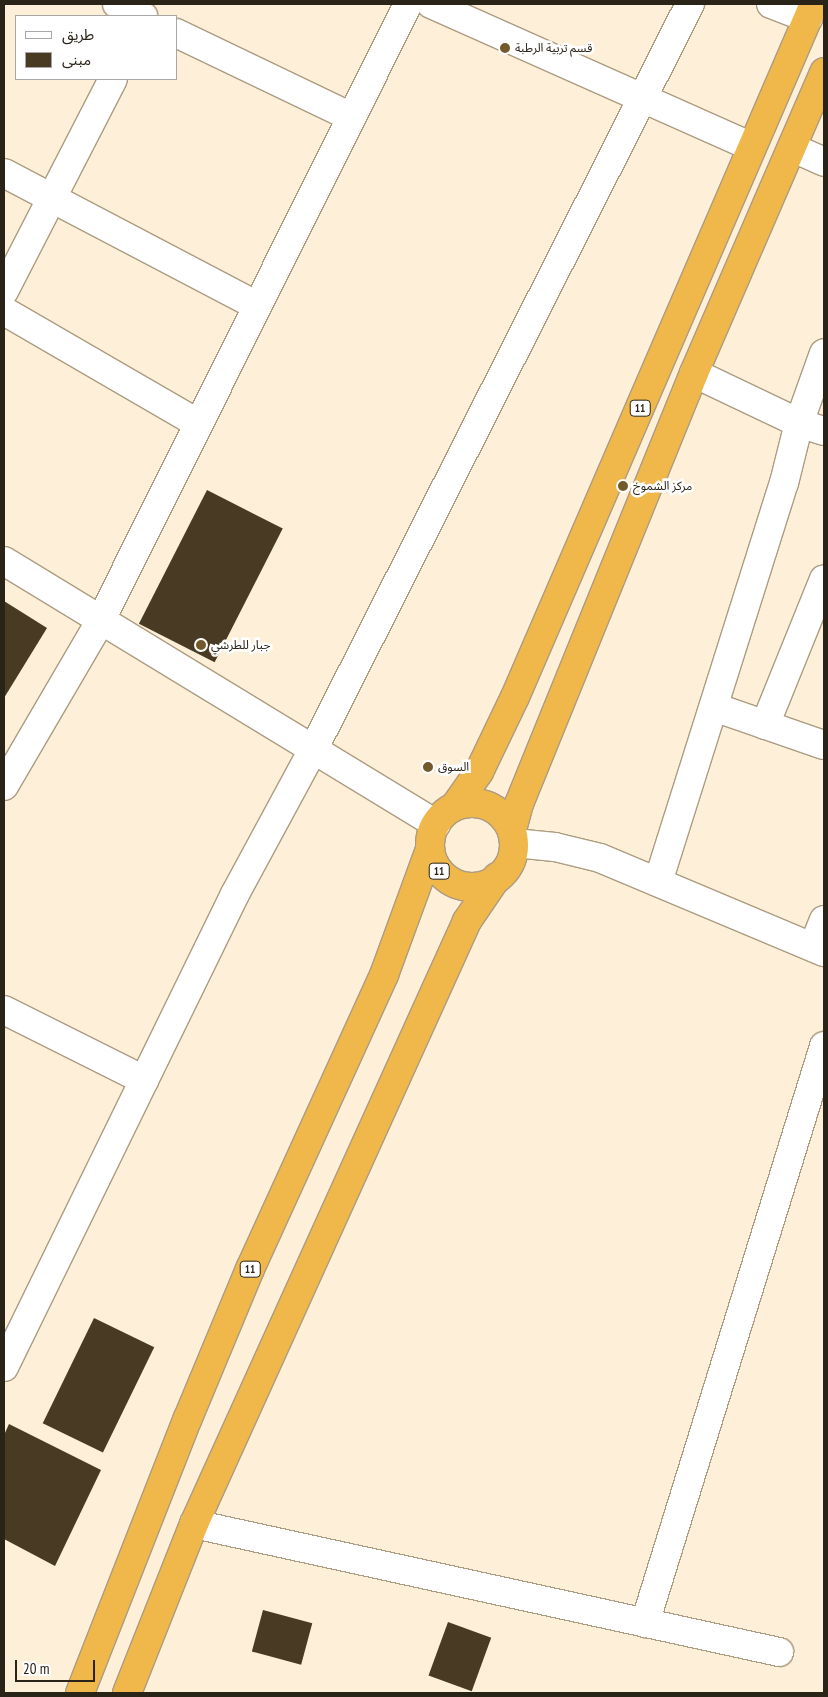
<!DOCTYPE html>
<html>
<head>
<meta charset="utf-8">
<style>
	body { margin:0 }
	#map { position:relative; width:828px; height:1697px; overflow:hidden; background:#fdefd8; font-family:"PT Sans Narrow","Noto Sans Arabic",sans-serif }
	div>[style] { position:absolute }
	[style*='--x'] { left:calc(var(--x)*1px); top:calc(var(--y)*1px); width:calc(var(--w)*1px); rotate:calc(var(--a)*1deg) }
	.building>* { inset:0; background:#493b23; transform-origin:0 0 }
	.roads { filter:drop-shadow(1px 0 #ac9c81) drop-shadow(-1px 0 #ac9c81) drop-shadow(0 1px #ac9c81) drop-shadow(0 -1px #ac9c81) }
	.minor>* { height:28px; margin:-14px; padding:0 14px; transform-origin:14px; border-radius:14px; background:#fff }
	.highway>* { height:28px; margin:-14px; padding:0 14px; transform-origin:14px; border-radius:14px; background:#f0b74b }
	.highway>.ring { margin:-14px; padding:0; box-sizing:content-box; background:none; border:28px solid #f0b74b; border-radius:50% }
	.dots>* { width:14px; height:14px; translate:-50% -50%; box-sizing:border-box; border:2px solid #fff; border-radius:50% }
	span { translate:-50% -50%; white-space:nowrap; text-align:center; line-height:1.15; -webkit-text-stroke:5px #fff; paint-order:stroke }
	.shield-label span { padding:1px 4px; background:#fff; border:1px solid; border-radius:4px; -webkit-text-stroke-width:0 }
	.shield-label { font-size:11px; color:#292318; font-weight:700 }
	.poi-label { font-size:12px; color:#292318 }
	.left { translate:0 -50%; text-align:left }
	.frame { position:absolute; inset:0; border:5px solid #292318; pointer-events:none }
	.legend { position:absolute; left:15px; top:15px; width:162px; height:65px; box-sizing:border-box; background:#fff; border:1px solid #a9a7a3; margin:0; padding:6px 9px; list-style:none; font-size:15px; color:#292318 }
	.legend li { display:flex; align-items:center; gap:10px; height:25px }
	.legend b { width:25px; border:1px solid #a9a7a3 }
	.scale { position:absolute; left:15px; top:1660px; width:80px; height:22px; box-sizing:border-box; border:2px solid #292318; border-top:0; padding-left:6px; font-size:15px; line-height:18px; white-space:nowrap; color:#292318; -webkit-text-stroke:4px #fff; paint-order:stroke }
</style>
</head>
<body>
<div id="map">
	<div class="building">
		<i style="left:207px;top:490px;width:85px;height:150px;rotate:27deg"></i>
		<i style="clip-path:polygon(4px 601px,47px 628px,4px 698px)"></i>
		<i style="left:94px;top:1318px;width:67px;height:117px;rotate:26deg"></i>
		<i style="clip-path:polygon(9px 1424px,101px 1470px,55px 1566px,4px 1539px,4px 1435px)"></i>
		<i style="left:263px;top:1610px;width:51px;height:43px;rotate:15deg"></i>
		<i style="left:448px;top:1622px;width:46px;height:57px;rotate:20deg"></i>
	</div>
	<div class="roads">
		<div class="minor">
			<i style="--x:117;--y:4;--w:29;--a:25"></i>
			<i style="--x:431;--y:4;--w:351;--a:24"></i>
			<i style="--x:771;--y:4;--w:40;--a:21"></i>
			<i style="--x:176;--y:33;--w:194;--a:25.6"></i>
			<i style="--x:793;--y:148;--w:34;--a:24"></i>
			<i style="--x:4;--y:173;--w:286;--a:27.7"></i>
			<i style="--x:4;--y:291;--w:238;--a:-62.8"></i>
			<i style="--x:4;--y:311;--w:225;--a:30.1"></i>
			<i style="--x:694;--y:373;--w:116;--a:25.5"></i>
			<i style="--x:799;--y:423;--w:26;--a:18"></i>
			<i style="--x:4;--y:561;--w:506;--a:31.33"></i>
			<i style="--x:714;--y:707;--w:116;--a:19.1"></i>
			<i style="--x:765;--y:725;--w:157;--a:-68"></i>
			<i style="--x:4;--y:786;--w:192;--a:-59.7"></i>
			<i style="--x:101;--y:620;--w:688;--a:-63.51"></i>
			<i style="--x:514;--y:843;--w:41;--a:5.6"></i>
			<i style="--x:555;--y:847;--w:46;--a:13.7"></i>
			<i style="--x:600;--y:858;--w:243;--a:22.8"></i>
			<i style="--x:658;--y:882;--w:418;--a:-72.5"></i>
			<i style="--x:784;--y:483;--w:62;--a:-76"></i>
			<i style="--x:799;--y:423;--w:74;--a:-70.3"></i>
			<i style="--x:813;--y:947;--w:29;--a:-68"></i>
			<i style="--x:4;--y:1010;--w:157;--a:26.6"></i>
			<i style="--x:4;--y:1367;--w:526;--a:-63.97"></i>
			<i style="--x:235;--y:894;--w:164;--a:-61.6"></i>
			<i style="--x:313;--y:750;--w:836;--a:-63.19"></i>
			<i style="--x:194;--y:1524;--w:599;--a:12.34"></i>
			<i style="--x:645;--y:1623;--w:604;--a:-72.76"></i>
		</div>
		<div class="highway">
			<i class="ring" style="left:430px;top:803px;width:56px;height:56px"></i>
			<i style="--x:455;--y:806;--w:42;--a:-54.8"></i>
			<i style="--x:479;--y:772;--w:83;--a:-64.4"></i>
			<i style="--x:515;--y:697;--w:755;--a:-66.66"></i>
			<i style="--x:512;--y:830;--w:27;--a:-75"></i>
			<i style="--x:519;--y:804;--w:465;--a:-67.9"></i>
			<i style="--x:694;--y:373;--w:328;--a:-66.6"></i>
			<i style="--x:80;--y:1693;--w:295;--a:-68.6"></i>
			<i style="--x:188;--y:1418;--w:161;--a:-67.4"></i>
			<i style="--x:250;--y:1269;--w:323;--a:-65.5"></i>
			<i style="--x:384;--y:975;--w:134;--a:-69.9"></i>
			<i style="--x:127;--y:1693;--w:182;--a:-68.4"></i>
			<i style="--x:194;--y:1524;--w:662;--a:-65.64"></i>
			<i style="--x:467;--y:921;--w:53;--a:-55.7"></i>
		</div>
	</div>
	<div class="dots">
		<i style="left:505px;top:48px;background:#735a2b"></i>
		<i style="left:623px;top:486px;background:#735a2b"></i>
		<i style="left:201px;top:645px;background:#735a2b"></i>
		<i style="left:428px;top:767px;background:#735a2b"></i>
	</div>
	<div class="shield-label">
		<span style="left:640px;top:408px">11</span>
		<span style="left:439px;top:871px">11</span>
		<span style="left:250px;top:1269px">11</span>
	</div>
	<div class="poi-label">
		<span class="left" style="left:515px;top:48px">قسم تربية الرطبة</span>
		<span class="left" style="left:633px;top:486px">مركز الشموخ</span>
		<span class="left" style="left:211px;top:645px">جبار للطرشي</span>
		<span class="left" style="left:438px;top:767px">السوق</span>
	</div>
	<div class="frame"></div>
	<ul class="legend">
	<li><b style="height:6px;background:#fff"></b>طريق</li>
	<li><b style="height:14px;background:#493b23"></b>مبنى</li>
	</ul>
	<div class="scale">20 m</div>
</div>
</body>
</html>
